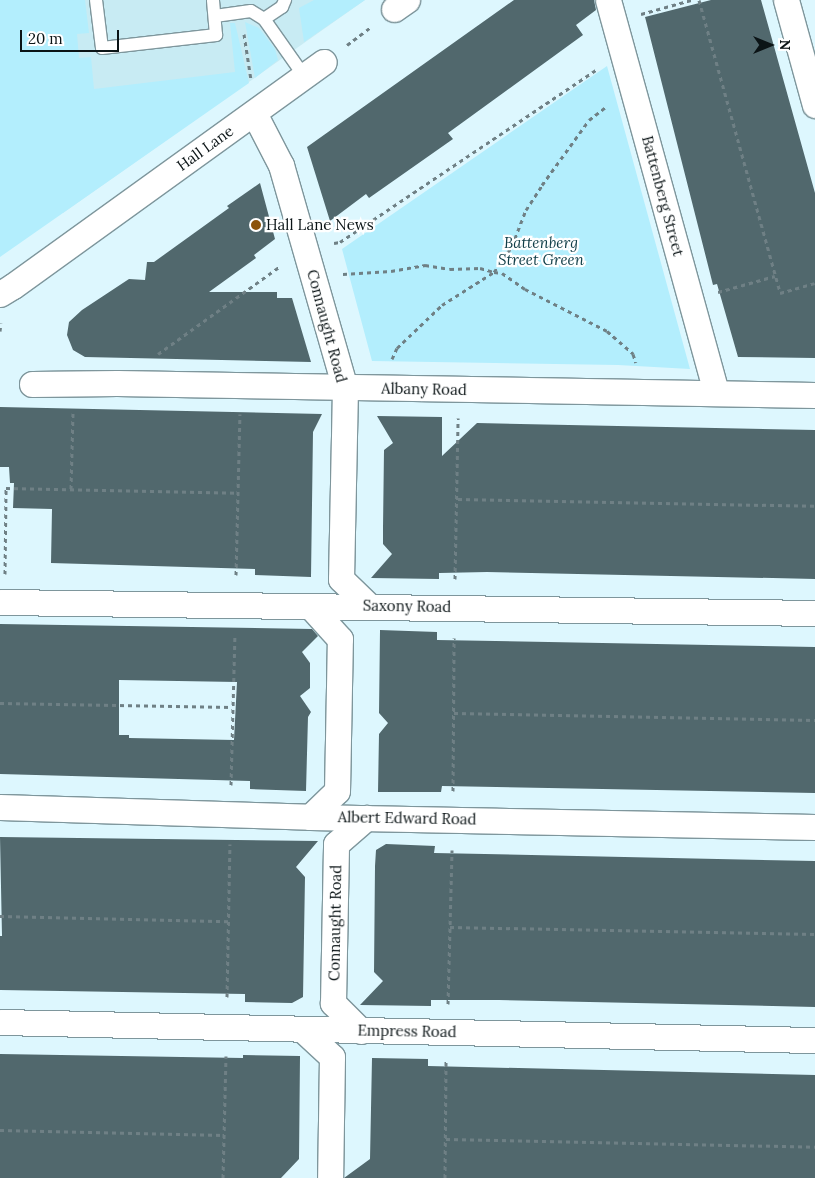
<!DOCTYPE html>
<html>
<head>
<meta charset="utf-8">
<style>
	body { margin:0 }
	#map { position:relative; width:815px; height:1178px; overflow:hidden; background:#ddf7fe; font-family:Lora,serif }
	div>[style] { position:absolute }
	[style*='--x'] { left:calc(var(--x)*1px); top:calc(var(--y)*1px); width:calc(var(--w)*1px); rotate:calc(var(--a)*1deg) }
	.built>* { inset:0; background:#c8ebf3 }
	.green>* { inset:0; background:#b3eefd }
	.building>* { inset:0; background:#51686d }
	.path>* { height:3px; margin-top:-1.5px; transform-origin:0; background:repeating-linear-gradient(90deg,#6f8085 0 4px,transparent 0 8px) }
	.roads { filter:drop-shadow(1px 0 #7e969c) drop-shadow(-1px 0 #7e969c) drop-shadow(0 1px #7e969c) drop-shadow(0 -1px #7e969c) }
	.lane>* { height:12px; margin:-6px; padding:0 6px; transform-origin:6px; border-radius:6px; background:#fff }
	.street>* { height:25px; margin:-12.5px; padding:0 12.5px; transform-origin:12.5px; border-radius:12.5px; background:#fff }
	.dots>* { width:14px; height:14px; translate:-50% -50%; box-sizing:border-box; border:2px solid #fff; border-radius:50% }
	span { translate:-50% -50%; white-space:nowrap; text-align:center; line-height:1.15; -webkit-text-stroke:4.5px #fff; paint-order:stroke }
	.street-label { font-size:15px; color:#0b1416 }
	.poi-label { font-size:15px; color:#0b1416 }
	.left { translate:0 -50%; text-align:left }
	.park-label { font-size:15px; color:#0f3d47; font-style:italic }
	.north { position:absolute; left:745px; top:20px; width:50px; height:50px; -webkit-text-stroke:4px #fff; paint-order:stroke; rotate:90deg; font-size:14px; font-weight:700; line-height:20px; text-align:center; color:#0b1416 }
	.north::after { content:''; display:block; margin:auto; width:18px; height:22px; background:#0b1416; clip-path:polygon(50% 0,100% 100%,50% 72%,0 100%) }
	.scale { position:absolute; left:20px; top:30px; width:99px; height:22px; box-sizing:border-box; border:2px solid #0b1416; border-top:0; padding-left:6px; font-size:15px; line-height:18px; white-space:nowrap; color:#0b1416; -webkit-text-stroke:4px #fff; paint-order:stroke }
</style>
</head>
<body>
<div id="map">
	<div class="built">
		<i style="clip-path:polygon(39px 0,365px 0,63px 213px)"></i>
	</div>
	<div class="green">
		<i style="clip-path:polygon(0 0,85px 0,89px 33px,77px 34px,79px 58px,91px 57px,94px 89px,235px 72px,230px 23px,235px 23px,249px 83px,0 257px)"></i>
		<i style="clip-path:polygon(314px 0,365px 0,304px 42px,299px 8px)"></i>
		<i style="clip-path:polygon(245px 22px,259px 28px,275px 49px,278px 60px,255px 78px)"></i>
		<i style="clip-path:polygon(607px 66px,690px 369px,618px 365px,372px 361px,342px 249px)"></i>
	</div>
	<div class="building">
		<i style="clip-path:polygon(514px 0,594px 0,596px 10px,576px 25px,583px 35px,448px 133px,453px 139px,369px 198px,366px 194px,330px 221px,307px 147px)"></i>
		<i style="clip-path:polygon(711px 0,761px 0,815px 193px,815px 358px,738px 357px,717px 284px,713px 285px,645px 17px)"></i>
		<i style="clip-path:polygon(260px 183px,275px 239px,254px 255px,256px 258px,209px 292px,277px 292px,277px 298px,292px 298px,311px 362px,85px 357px,73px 350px,67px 335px,69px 322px,82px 310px,129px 279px,145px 280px,147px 262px,154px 262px,229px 208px,227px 206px)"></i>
		<i style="clip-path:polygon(0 407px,322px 414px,313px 432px,311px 577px,255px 575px,255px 569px,51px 563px,52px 509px,13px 508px,14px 483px,10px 483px,9px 467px,0 467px)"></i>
		<i style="clip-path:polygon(377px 416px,442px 417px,442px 456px,477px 423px,815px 430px,815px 579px,487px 572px,439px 573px,439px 579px,371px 578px,392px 554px,383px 544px,383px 528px,384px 450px,393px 443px)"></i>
		<i style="clip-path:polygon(evenodd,0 624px,312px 629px,318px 636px,302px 652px,310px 663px,310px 688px,300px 696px,311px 712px,308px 717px,306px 791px,250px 789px,250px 781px,0 774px,0 624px,119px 680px,237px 682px,234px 740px,129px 738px,129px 735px,119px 735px,119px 680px)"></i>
		<i style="clip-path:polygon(380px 630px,437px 632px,437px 640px,815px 647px,815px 793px,442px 786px,441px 792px,378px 792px,379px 734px,388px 723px,379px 713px)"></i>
		<i style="clip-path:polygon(0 837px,318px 841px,296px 867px,305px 877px,303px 997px,292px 1003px,245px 1002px,245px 994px,0 990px,0 936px,2px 936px)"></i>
		<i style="clip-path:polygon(386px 844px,435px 846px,434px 853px,815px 861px,815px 1007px,499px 1000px,431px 1000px,431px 1006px,360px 1005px,383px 981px,374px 972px,375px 866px,376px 850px)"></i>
		<i style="clip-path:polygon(0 1054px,243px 1058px,243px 1055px,300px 1056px,299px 1159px,281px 1178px,0 1178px)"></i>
		<i style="clip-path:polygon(372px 1058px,428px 1059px,428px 1066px,815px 1075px,815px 1178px,344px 1178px,370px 1159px)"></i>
	</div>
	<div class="path">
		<i style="--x:699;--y:0;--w:304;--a:74.5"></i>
		<i style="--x:780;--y:293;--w:36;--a:-16"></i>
		<i style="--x:641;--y:14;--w:52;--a:-15.6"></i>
		<i style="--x:244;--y:34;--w:47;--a:81.3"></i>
		<i style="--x:347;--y:45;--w:31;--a:-37"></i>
		<i style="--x:334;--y:243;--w:6;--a:-9"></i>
		<i style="--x:340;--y:242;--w:310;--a:-33.9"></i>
		<i style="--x:343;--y:274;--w:48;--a:-3.6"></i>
		<i style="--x:391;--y:271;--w:35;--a:-10"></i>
		<i style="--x:425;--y:265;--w:25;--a:9"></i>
		<i style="--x:450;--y:269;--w:30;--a:-2"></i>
		<i style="--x:480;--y:268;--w:15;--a:16"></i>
		<i style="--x:494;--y:272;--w:32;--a:-55"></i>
		<i style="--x:512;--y:246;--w:39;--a:-69"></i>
		<i style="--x:526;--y:210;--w:30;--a:-57"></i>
		<i style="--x:542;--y:185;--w:80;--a:-54.1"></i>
		<i style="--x:589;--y:120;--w:23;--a:-38"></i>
		<i style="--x:718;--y:292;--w:59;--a:-15.7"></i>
		<i style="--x:0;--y:331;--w:8;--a:-83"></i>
		<i style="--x:158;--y:354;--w:149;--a:-35.7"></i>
		<i style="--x:392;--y:359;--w:12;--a:-66"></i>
		<i style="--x:397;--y:348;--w:62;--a:-43.7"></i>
		<i style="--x:442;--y:305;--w:62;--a:-32.4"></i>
		<i style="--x:494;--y:272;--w:8;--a:7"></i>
		<i style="--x:502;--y:273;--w:28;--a:35"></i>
		<i style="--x:525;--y:289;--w:92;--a:27.1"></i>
		<i style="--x:607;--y:331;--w:35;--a:41"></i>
		<i style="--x:633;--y:354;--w:9;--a:72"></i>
		<i style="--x:71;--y:489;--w:76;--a:-88.5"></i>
		<i style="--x:458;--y:499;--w:357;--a:1.1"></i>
		<i style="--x:5;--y:574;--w:86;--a:-89.3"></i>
		<i style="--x:6;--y:488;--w:231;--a:1.2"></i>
		<i style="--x:236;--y:575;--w:161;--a:-88.6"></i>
		<i style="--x:455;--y:579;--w:161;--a:-88.9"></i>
		<i style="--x:0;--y:703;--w:232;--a:1"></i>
		<i style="--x:454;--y:713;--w:361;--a:1.1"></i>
		<i style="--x:231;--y:785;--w:151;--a:-88.5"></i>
		<i style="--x:453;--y:791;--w:153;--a:-89.6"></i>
		<i style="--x:0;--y:916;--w:228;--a:1.3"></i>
		<i style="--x:450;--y:927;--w:365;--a:1.1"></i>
		<i style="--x:227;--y:997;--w:153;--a:-88.9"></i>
		<i style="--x:448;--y:1004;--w:154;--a:-88.5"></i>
		<i style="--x:0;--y:1130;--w:224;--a:1.3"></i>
		<i style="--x:446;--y:1139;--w:369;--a:1.2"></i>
		<i style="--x:223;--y:1178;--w:122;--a:-88.6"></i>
		<i style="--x:445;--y:1178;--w:118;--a:-89.5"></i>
	</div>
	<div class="roads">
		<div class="lane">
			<i style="--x:96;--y:0;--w:48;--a:82.9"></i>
			<i style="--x:102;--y:48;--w:115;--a:-6.5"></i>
			<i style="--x:216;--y:35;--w:35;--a:-95"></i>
			<i style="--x:215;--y:16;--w:36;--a:-8"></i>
			<i style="--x:251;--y:11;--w:15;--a:32"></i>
			<i style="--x:264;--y:19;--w:70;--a:54.9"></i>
			<i style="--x:264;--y:19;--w:22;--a:-34"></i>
			<i style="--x:282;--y:7;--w:8;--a:-67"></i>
		</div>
		<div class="street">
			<i style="--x:608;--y:0;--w:407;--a:74.6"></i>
			<i style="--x:786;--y:0;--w:109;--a:74.6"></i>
			<i style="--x:394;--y:9;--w:16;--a:-35"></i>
			<i style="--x:254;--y:113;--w:59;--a:62.6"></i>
			<i style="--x:281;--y:165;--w:232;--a:74"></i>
			<i style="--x:345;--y:388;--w:191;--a:91.2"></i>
			<i style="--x:341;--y:579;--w:37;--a:44"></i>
			<i style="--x:0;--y:294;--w:15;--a:-32"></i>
			<i style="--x:13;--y:286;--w:383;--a:-35.8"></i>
			<i style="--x:32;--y:384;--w:85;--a:-0.7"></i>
			<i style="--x:117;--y:383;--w:698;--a:0.98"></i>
			<i style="--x:0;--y:602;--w:815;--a:0.77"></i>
			<i style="--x:0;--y:807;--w:310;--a:1.8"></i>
			<i style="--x:310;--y:817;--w:505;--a:1.13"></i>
			<i style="--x:310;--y:817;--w:37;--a:-44"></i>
			<i style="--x:337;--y:791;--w:152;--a:-88.9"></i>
			<i style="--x:340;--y:639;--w:43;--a:-132.2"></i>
			<i style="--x:0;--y:1022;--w:815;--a:1.27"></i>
			<i style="--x:302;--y:1029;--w:41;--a:43"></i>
			<i style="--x:332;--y:1057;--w:121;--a:90.9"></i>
			<i style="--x:361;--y:1031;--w:40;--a:-135"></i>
			<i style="--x:333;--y:1003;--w:159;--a:-88.9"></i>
			<i style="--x:336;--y:844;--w:40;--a:-41"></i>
		</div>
	</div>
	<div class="dots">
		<i style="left:256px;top:225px;background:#8c530a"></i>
	</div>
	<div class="street-label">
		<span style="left:205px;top:148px;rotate:-36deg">Hall Lane</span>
		<span style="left:663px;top:196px;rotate:75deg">Battenberg Street</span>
		<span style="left:327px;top:326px;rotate:75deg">Connaught Road</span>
		<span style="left:424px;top:389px;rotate:1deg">Albany Road</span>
		<span style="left:407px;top:606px;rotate:1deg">Saxony Road</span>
		<span style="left:407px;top:818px;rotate:1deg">Albert Edward Road</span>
		<span style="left:335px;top:923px;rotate:-89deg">Connaught Road</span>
		<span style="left:407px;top:1031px;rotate:1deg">Empress Road</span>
	</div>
	<div class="poi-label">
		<span class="left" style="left:266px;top:225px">Hall Lane News</span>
	</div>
	<div class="park-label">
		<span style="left:541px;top:251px">Battenberg<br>Street Green</span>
	</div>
	<div class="north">N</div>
	<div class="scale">20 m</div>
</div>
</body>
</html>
